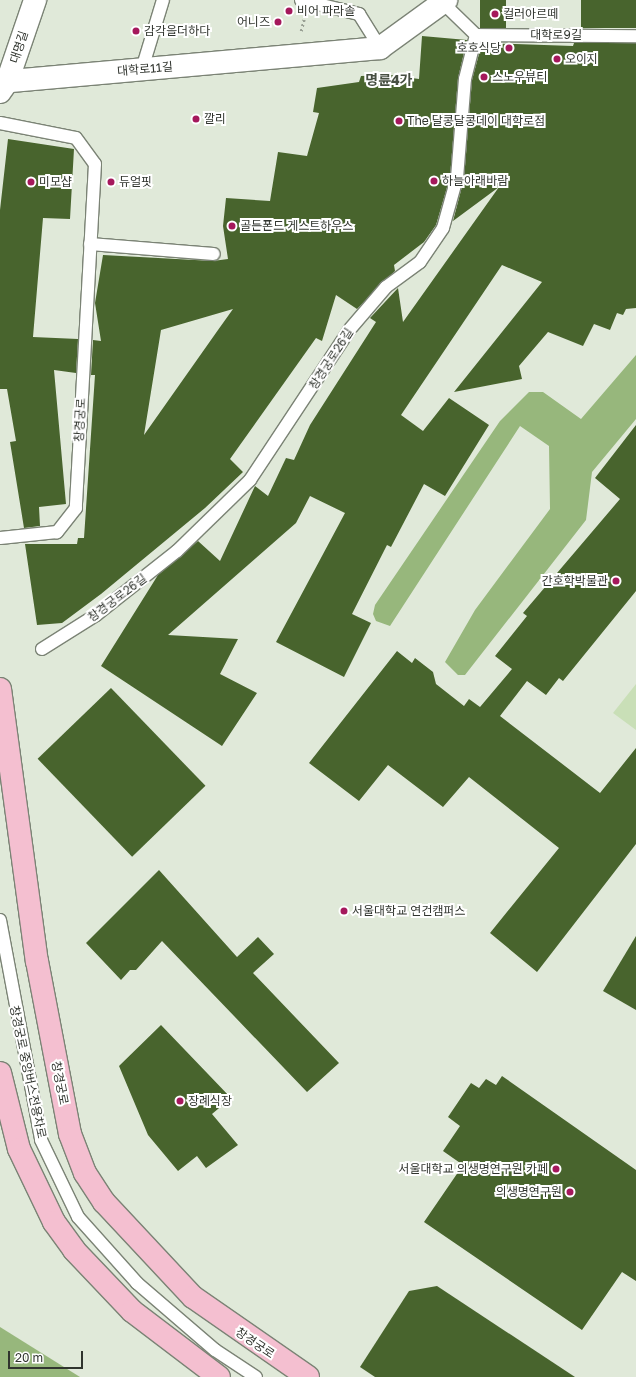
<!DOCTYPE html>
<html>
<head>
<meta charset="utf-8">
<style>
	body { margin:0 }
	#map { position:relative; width:636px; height:1377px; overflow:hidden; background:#e0e9d9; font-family:"Golos Text","Noto Sans KR",sans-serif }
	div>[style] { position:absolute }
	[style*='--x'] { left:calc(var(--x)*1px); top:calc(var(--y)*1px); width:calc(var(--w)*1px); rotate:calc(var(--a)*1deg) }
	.green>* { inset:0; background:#c9dfb7 }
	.forest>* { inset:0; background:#97b77c }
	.building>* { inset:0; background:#48642d; transform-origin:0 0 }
	.path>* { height:2.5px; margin-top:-1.25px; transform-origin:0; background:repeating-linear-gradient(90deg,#99a094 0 2px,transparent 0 5px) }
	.roads { filter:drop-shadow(1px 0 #7b8375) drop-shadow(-1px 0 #7b8375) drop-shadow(0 1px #7b8375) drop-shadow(0 -1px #7b8375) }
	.lane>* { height:12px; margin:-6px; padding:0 6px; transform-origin:6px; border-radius:6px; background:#fff }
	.street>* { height:22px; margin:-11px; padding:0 11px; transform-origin:11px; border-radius:11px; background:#fff }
	.primary>* { height:22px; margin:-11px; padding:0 11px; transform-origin:11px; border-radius:11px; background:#f4bfd0 }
	.dots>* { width:11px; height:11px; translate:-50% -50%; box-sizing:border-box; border:2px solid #fff; border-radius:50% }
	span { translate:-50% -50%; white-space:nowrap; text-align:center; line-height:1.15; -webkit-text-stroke:4px #fff; paint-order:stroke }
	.poi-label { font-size:12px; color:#30342e }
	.left { translate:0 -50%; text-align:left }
	.right { translate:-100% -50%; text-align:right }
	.street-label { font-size:12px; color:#30342e }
	.quarter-label { font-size:14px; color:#474f42; font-weight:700 }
	.scale { position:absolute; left:8px; top:1351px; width:75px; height:18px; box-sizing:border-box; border:2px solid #30342e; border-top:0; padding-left:5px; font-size:12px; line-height:14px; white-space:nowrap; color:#30342e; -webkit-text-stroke:3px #fff; paint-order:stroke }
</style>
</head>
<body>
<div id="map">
	<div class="green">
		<i style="clip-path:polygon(636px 684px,636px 730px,613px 713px)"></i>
	</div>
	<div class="forest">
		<i style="clip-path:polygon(636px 355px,636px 419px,592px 472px,586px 520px,465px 675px,458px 675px,445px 662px,475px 610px,550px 509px,549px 446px,520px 426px,390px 626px,376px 621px,373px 614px,375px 605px,500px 421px,529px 392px,543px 392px,581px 419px)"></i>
		<i style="clip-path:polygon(0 1327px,80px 1377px,0 1377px)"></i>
	</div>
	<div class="building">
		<i style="left:480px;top:0;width:26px;height:28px"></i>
		<i style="left:581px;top:0;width:55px;height:28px"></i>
		<i style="clip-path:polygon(evenodd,422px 36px,467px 40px,458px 78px,450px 177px,436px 225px,424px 242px,394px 265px,395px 271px,357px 309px,336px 295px,322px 341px,316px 338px,230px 459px,243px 472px,205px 508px,101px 594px,62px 623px,37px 625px,25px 544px,77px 544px,78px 538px,84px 538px,95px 375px,91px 375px,93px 340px,101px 341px,95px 303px,103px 255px,213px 261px,228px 259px,223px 226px,226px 198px,270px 201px,278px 152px,307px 156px,319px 113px,313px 112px,317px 88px,359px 82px,361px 76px,391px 75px,419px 79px,422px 36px,233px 309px,218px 330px,144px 435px,161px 330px,233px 309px)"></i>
		<i style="clip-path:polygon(482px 43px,573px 46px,574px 43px,636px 43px,636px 308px,626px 309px,623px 315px,617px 313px,610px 330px,594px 324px,583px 346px,548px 332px,519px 366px,522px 379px,454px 392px,542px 282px,502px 265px,401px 415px,423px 431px,449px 398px,489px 425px,445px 496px,424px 484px,391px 547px,387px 545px,352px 614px,371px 623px,344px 677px,276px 642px,345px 513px,310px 496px,296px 523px,168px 635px,238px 639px,220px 674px,257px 693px,222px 746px,101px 666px,158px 575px,198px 541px,220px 561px,255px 486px,268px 496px,286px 458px,294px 460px,310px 425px,376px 322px,370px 318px,398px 288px,403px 322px,499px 187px,453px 221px,464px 179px,472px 80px)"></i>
		<i style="clip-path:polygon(8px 139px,74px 149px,70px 219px,43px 218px,33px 337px,78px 339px,76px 373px,54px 370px,66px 504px,39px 507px,40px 526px,24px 528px,10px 442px,16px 441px,7px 389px,0 389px,0 210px)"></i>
		<i style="clip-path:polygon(636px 425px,636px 591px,563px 681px,559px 678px,546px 695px,527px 681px,500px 716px,600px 793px,636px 748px,636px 844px,537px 972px,490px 933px,559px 848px,469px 777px,443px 807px,388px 765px,359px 801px,309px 763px,397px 651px,412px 663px,415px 658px,433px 672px,436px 684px,464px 706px,469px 699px,480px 707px,512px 669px,495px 656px,527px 616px,523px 613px,620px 499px,595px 478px)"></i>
		<i style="left:111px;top:688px;width:136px;height:102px;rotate:46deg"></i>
		<i style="clip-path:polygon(159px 870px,237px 957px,258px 937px,274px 954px,253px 973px,339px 1063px,307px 1092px,162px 941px,136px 970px,130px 970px,121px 980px,86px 943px)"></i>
		<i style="clip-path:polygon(636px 936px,636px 1010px,603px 991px)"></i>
		<i style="clip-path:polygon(161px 1025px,231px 1098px,212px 1114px,238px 1145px,206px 1168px,197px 1156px,178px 1171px,148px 1135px,119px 1066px)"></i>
		<i style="clip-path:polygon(502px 1076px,636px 1170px,636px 1281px,622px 1272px,582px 1330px,424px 1222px,463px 1165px,443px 1151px,460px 1126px,448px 1117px,471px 1083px,479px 1088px,486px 1079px,496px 1085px)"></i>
		<i style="clip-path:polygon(437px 1286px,575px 1377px,375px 1377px,360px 1367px,409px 1291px)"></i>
	</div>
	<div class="path">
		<i style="--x:301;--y:31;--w:12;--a:-76"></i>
	</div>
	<div class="roads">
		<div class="lane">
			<i style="--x:301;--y:0;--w:60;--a:13.6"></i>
			<i style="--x:359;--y:14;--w:40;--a:58"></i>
			<i style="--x:476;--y:35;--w:160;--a:0.4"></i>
			<i style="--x:142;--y:69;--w:72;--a:-73.1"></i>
			<i style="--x:0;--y:123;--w:77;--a:11.2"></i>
			<i style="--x:76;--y:138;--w:32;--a:54"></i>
			<i style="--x:95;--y:164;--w:345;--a:93.2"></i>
			<i style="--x:76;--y:508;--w:31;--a:128"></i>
			<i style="--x:57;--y:532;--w:57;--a:174"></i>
			<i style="--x:90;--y:244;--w:124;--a:4.6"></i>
			<i style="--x:42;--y:649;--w:64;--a:-32.2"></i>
			<i style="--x:96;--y:615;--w:103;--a:-38.3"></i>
			<i style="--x:177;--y:551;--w:102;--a:-44.2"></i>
			<i style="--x:250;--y:480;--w:181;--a:-56.5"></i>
			<i style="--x:350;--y:329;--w:55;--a:-49.4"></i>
			<i style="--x:386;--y:287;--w:42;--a:-36.3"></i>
			<i style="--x:420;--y:262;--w:41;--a:-55.9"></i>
			<i style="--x:443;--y:228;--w:52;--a:-74.4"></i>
			<i style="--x:457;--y:178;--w:99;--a:-85.4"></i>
			<i style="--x:465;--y:79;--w:45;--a:-76"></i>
			<i style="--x:476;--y:35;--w:46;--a:-135.9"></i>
			<i style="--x:0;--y:920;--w:224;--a:79.4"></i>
			<i style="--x:41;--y:1140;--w:85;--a:64.3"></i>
			<i style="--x:78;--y:1217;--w:89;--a:48.2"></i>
			<i style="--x:137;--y:1283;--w:103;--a:40.7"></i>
			<i style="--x:215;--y:1350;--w:49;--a:33.4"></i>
		</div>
		<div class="street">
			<i style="--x:0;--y:82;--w:382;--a:-5.1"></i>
			<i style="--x:380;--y:48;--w:82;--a:-36"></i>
			<i style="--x:0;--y:92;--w:12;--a:-55"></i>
			<i style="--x:7;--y:82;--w:87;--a:-71.1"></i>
		</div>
		<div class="primary">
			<i style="--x:0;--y:689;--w:275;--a:82.3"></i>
			<i style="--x:37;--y:961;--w:176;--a:79.2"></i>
			<i style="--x:70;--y:1134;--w:42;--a:69"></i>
			<i style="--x:85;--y:1173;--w:35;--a:57"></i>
			<i style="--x:104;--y:1202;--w:130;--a:46.9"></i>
			<i style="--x:193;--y:1297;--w:140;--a:34.8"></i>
			<i style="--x:0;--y:1073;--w:78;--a:76"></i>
			<i style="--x:19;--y:1149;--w:81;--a:64.4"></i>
			<i style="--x:54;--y:1222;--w:34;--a:54"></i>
			<i style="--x:74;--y:1250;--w:84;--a:46.4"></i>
			<i style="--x:132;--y:1311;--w:109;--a:37.2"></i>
		</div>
	</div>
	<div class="dots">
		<i style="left:289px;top:11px;background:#a5185c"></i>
		<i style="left:495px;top:14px;background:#a5185c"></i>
		<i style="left:278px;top:22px;background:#a5185c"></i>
		<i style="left:136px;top:31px;background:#a5185c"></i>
		<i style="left:509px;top:48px;background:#a5185c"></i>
		<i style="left:557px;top:59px;background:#a5185c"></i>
		<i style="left:484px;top:77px;background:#a5185c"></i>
		<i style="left:196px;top:119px;background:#a5185c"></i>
		<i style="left:399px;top:121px;background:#a5185c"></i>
		<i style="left:434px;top:181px;background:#a5185c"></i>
		<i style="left:31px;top:182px;background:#a5185c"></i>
		<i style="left:111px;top:182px;background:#a5185c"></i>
		<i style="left:232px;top:226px;background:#a5185c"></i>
		<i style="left:616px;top:581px;background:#a5185c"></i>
		<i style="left:344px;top:911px;background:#a5185c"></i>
		<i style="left:180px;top:1101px;background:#a5185c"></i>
		<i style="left:556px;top:1169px;background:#a5185c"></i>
		<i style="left:570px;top:1192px;background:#a5185c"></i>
	</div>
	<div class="poi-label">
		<span class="left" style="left:297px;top:11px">비어 파라솔</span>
		<span class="left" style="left:503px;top:14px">컬러아르떼</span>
		<span class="right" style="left:270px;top:22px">어니즈</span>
		<span class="left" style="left:144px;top:31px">감각을더하다</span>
		<span class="right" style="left:501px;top:48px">호호식당</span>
		<span class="left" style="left:565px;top:59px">오이지</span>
		<span class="left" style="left:492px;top:77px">스노우뷰티</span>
		<span class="left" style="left:204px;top:119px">깔리</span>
		<span class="left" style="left:407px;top:121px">The 달콩달콩데이 대학로점</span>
		<span class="left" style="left:442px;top:181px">하늘아래바람</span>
		<span class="left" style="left:39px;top:182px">미모샵</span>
		<span class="left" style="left:119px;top:182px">듀얼핏</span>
		<span class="left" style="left:240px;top:226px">골든폰드 게스트하우스</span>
		<span class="right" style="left:608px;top:581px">간호학박물관</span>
		<span class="left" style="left:352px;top:911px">서울대학교 연건캠퍼스</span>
		<span class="left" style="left:188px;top:1101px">장례식장</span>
		<span class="right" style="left:548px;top:1169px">서울대학교 의생명연구원 카페</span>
		<span class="right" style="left:562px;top:1192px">의생명연구원</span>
	</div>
	<div class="street-label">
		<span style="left:556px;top:35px">대학로9길</span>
		<span style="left:19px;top:47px;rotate:-72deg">대명길</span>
		<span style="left:145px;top:69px;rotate:-5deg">대학로11길</span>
		<span style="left:331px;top:359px;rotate:-57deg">창경궁로26길</span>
		<span style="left:80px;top:420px;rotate:-87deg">창경궁로</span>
		<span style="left:117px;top:598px;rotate:-37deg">창경궁로26길</span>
		<span style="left:28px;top:1072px;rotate:78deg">창경궁로 중앙버스전용차로</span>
		<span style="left:60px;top:1083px;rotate:79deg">창경궁로</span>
		<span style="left:255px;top:1343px;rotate:34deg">창경궁로</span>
	</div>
	<div class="quarter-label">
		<span style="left:389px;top:80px">명륜4가</span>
	</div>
	<div class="scale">20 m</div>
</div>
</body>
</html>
